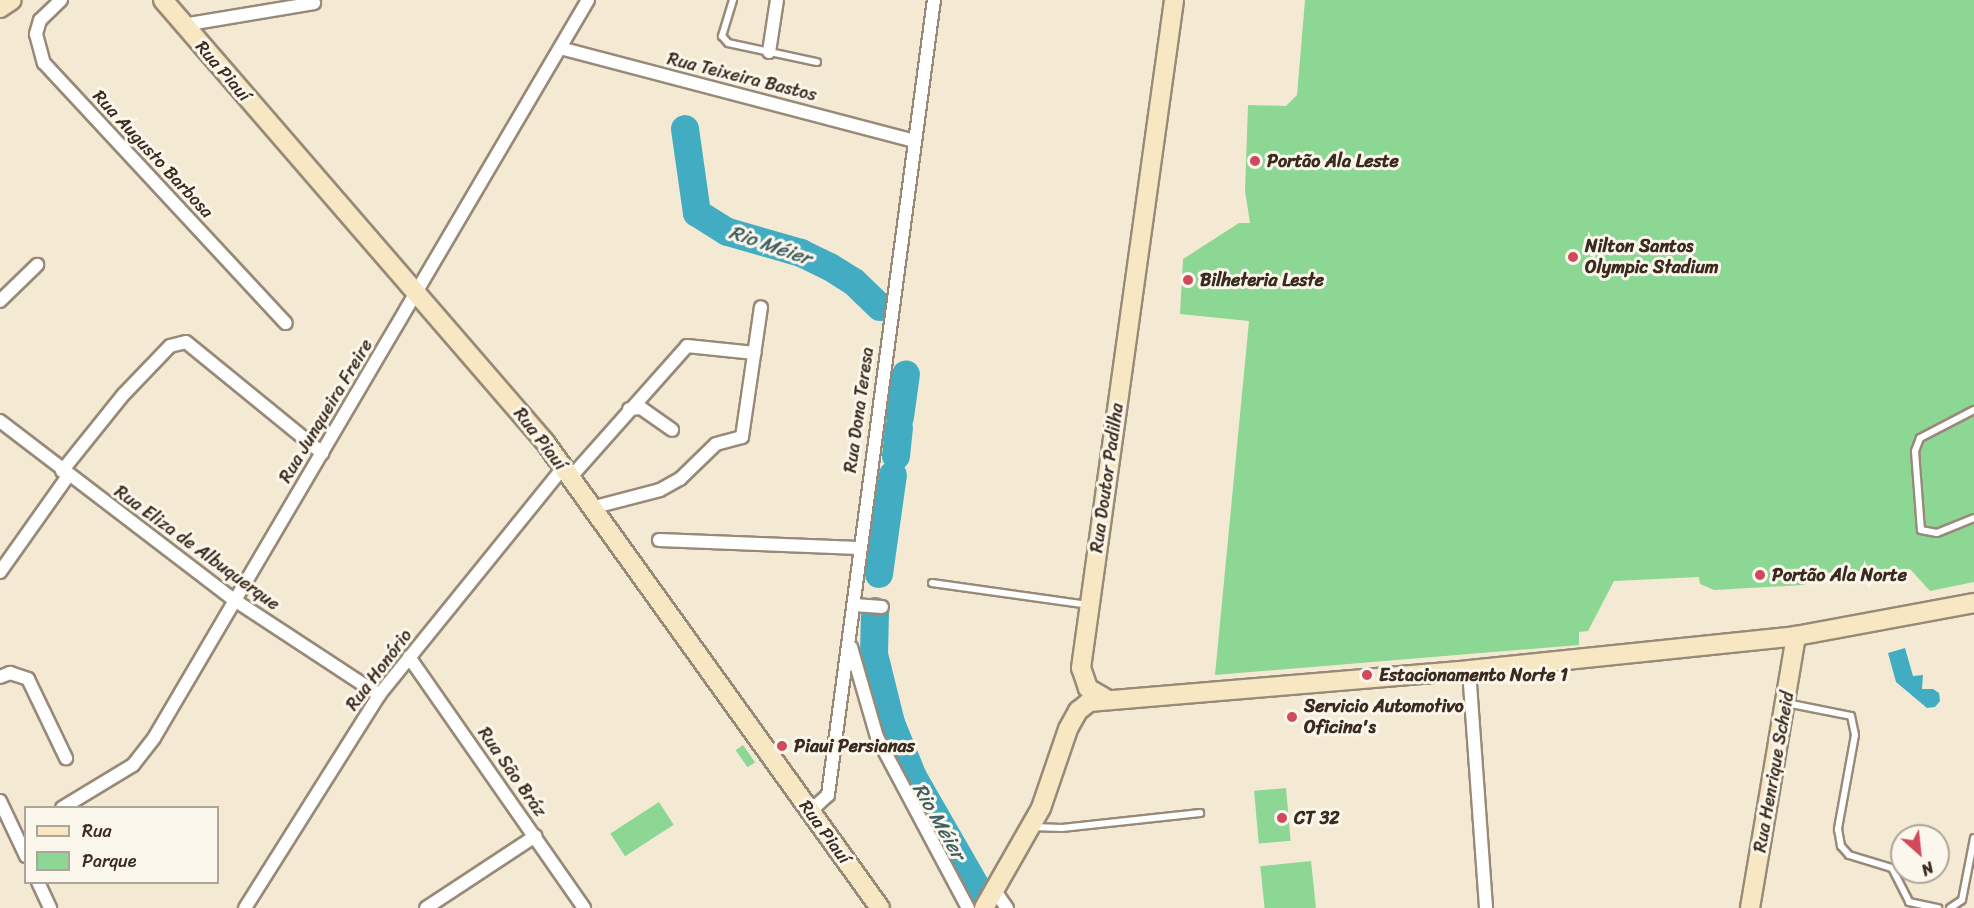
<!DOCTYPE html>
<html>
<head>
<meta charset="utf-8">
<style>
	body { margin:0 }
	#map { position:relative; width:1974px; height:908px; overflow:hidden; background:#f4ead3; font-family:Sriracha,sans-serif }
	div>[style] { position:absolute }
	[style*='--x'] { left:calc(var(--x)*1px); top:calc(var(--y)*1px); width:calc(var(--w)*1px); rotate:calc(var(--a)*1deg) }
	.green>* { inset:0; background:#8cd794; transform-origin:0 0 }
	.water>* { inset:0; background:#42acc2 }
	.river>* { height:28px; margin:-14px; padding:0 14px; transform-origin:14px; border-radius:14px; background:#42acc2 }
	.roads { filter:drop-shadow(2px 0 #988a78) drop-shadow(-2px 0 #988a78) drop-shadow(0 2px #988a78) drop-shadow(0 -2px #988a78) }
	.lane>* { height:6px; margin:-3px; padding:0 3px; transform-origin:3px; border-radius:3px; background:#fff }
	.street>* { height:12px; margin:-6px; padding:0 6px; transform-origin:6px; border-radius:6px; background:#fff }
	.secondary>* { height:18px; margin:-9px; padding:0 9px; transform-origin:9px; border-radius:9px; background:#f7e8c3 }
	.dots>* { width:16px; height:16px; translate:-50% -50%; box-sizing:border-box; border:3px solid #fbf7ec; border-radius:50% }
	span { translate:-50% -50%; white-space:nowrap; text-align:center; line-height:1.15; -webkit-text-stroke:6px #fbf7ec; paint-order:stroke }
	.street-label { font-size:18px; color:#3b2a1e }
	.poi-label { font-size:18px; color:#3b2a1e; font-weight:700 }
	.left { translate:0 -50%; text-align:left }
	.water-label { font-size:20px; color:#3e5e60; font-style:italic }
	.legend { position:absolute; left:24px; top:806px; width:195px; height:78px; box-sizing:border-box; background:#fbf7ec; border:2px solid #aea59a; margin:0; padding:8px 10px; list-style:none; font-size:18px; color:#3b2a1e }
	.legend li { display:flex; align-items:center; gap:12px; height:30px }
	.legend b { width:30px; border:2px solid #aea59a }
	.north { position:absolute; left:1890px; top:824px; width:60px; height:60px; box-sizing:border-box; background:#fbf7ec; border:2px solid #aea59a; border-radius:50%; rotate:153deg; font-size:16px; font-weight:700; line-height:24px; text-align:center; color:#3b2a1e }
	.north::after { content:''; display:block; margin:auto; width:21px; height:27px; background:#d1495b; clip-path:polygon(50% 0,100% 100%,50% 72%,0 100%) }
</style>
</head>
<body>
<div id="map">
	<div class="green">
		<i style="clip-path:polygon(1305px 0,1974px 0,1974px 582px,1930px 591px,1910px 569px,1820px 573px,1820px 579px,1803px 585px,1714px 590px,1700px 584px,1699px 577px,1614px 581px,1588px 631px,1579px 632px,1579px 645px,1215px 675px,1249px 321px,1180px 314px,1183px 259px,1239px 223px,1250px 223px,1245px 191px,1248px 105px,1286px 106px,1297px 95px)"></i>
		<i style="left:743px;top:745px;width:21px;height:9px;rotate:55deg"></i>
		<i style="left:1286px;top:788px;width:53px;height:32px;rotate:85deg"></i>
		<i style="left:659px;top:802px;width:27px;height:58px;rotate:57deg"></i>
		<i style="left:1311px;top:861px;width:47px;height:51px;rotate:84deg"></i>
	</div>
	<div class="water">
		<i style="clip-path:polygon(1905px 648px,1913px 676px,1923px 675px,1922px 689px,1933px 689px,1939px 693px,1940px 701px,1935px 707px,1927px 708px,1896px 682px,1888px 653px)"></i>
	</div>
	<div class="river">
		<i style="--x:685;--y:129;--w:85;--a:81.9"></i>
		<i style="--x:697;--y:213;--w:36;--a:32"></i>
		<i style="--x:728;--y:232;--w:76;--a:16"></i>
		<i style="--x:801;--y:253;--w:32;--a:26"></i>
		<i style="--x:830;--y:267;--w:28;--a:32"></i>
		<i style="--x:854;--y:282;--w:36;--a:44"></i>
		<i style="--x:900;--y:417;--w:43;--a:-82.1"></i>
		<i style="--x:896;--y:456;--w:28;--a:-84"></i>
		<i style="--x:879;--y:574;--w:100;--a:-82"></i>
		<i style="--x:875;--y:611;--w:43;--a:91.3"></i>
		<i style="--x:874;--y:654;--w:71;--a:76.2"></i>
		<i style="--x:891;--y:723;--w:58;--a:67.8"></i>
		<i style="--x:913;--y:777;--w:130;--a:60.1"></i>
	</div>
	<div class="roads">
		<div class="lane">
			<i style="--x:733;--y:0;--w:38;--a:107"></i>
			<i style="--x:722;--y:36;--w:9;--a:49"></i>
			<i style="--x:728;--y:43;--w:91;--a:12.1"></i>
			<i style="--x:1974;--y:410;--w:61;--a:152.6"></i>
			<i style="--x:1920;--y:438;--w:14;--a:111"></i>
			<i style="--x:1915;--y:451;--w:79;--a:85.7"></i>
			<i style="--x:1921;--y:530;--w:16;--a:11"></i>
			<i style="--x:1937;--y:533;--w:40;--a:-22"></i>
			<i style="--x:932;--y:583;--w:159;--a:8"></i>
			<i style="--x:1786;--y:703;--w:66;--a:11.3"></i>
			<i style="--x:1851;--y:716;--w:19;--a:78"></i>
			<i style="--x:1855;--y:735;--w:96;--a:100.3"></i>
			<i style="--x:1838;--y:829;--w:17;--a:80"></i>
			<i style="--x:1841;--y:846;--w:12;--a:48"></i>
			<i style="--x:1849;--y:855;--w:45;--a:16.8"></i>
			<i style="--x:1892;--y:868;--w:38;--a:63"></i>
			<i style="--x:1909;--y:902;--w:30;--a:12"></i>
			<i style="--x:1033;--y:827;--w:29;--a:2"></i>
			<i style="--x:1062;--y:828;--w:139;--a:-6.2"></i>
			<i style="--x:1950;--y:908;--w:14;--a:-34"></i>
			<i style="--x:1962;--y:900;--w:63;--a:-79"></i>
		</div>
		<div class="street">
			<i style="--x:61;--y:0;--w:29;--a:136"></i>
			<i style="--x:40;--y:20;--w:15;--a:106"></i>
			<i style="--x:36;--y:34;--w:30;--a:75"></i>
			<i style="--x:44;--y:63;--w:355;--a:47.1"></i>
			<i style="--x:183;--y:25;--w:133;--a:-9.5"></i>
			<i style="--x:560;--y:48;--w:367;--a:14.7"></i>
			<i style="--x:769;--y:52;--w:53;--a:-81.3"></i>
			<i style="--x:0;--y:301;--w:52;--a:-44.2"></i>
			<i style="--x:629;--y:409;--w:12;--a:-5"></i>
			<i style="--x:641;--y:408;--w:38;--a:35"></i>
			<i style="--x:0;--y:421;--w:293;--a:37.4"></i>
			<i style="--x:233;--y:599;--w:175;--a:33.3"></i>
			<i style="--x:62;--y:471;--w:99;--a:-51.2"></i>
			<i style="--x:124;--y:394;--w:66;--a:-46.2"></i>
			<i style="--x:170;--y:346;--w:16;--a:-14"></i>
			<i style="--x:186;--y:342;--w:176;--a:39.2"></i>
			<i style="--x:570;--y:478;--w:176;--a:-48.4"></i>
			<i style="--x:687;--y:346;--w:68;--a:5.9"></i>
			<i style="--x:591;--y:508;--w:71;--a:-14.6"></i>
			<i style="--x:660;--y:490;--w:23;--a:-29"></i>
			<i style="--x:680;--y:479;--w:50;--a:-44.2"></i>
			<i style="--x:716;--y:444;--w:27;--a:-15"></i>
			<i style="--x:742;--y:437;--w:131;--a:-81.7"></i>
			<i style="--x:659;--y:540;--w:200;--a:2.3"></i>
			<i style="--x:0;--y:572;--w:118;--a:-54.7"></i>
			<i style="--x:854;--y:605;--w:28;--a:4"></i>
			<i style="--x:851;--y:647;--w:94;--a:73.9"></i>
			<i style="--x:877;--y:737;--w:194;--a:62"></i>
			<i style="--x:409;--y:657;--w:306;--a:55.1"></i>
			<i style="--x:1469;--y:670;--w:239;--a:85.9"></i>
			<i style="--x:0;--y:677;--w:11;--a:-22"></i>
			<i style="--x:10;--y:673;--w:19;--a:18"></i>
			<i style="--x:28;--y:679;--w:88;--a:64.3"></i>
			<i style="--x:0;--y:801;--w:61;--a:64.7"></i>
			<i style="--x:803;--y:802;--w:14;--a:17"></i>
			<i style="--x:816;--y:806;--w:16;--a:-43"></i>
			<i style="--x:828;--y:795;--w:802;--a:-82.41"></i>
			<i style="--x:62;--y:808;--w:83;--a:-31.2"></i>
			<i style="--x:133;--y:765;--w:34;--a:-52"></i>
			<i style="--x:154;--y:738;--w:856;--a:-59.54"></i>
			<i style="--x:38;--y:882;--w:29;--a:65"></i>
			<i style="--x:995;--y:891;--w:21;--a:55"></i>
			<i style="--x:245;--y:908;--w:252;--a:-57.8"></i>
			<i style="--x:379;--y:695;--w:292;--a:-51"></i>
			<i style="--x:426;--y:908;--w:131;--a:-33.4"></i>
		</div>
		<div class="secondary">
			<i style="--x:163;--y:0;--w:584;--a:49.16"></i>
			<i style="--x:545;--y:442;--w:574;--a:54.29"></i>
			<i style="--x:0;--y:8;--w:14;--a:-34"></i>
			<i style="--x:1105;--y:698;--w:20;--a:-150"></i>
			<i style="--x:1088;--y:688;--w:21;--a:-109"></i>
			<i style="--x:1081;--y:668;--w:674;--a:-82.07"></i>
			<i style="--x:984;--y:908;--w:115;--a:-60.3"></i>
			<i style="--x:1041;--y:808;--w:83;--a:-71.1"></i>
			<i style="--x:1068;--y:729;--w:21;--a:-61"></i>
			<i style="--x:1078;--y:711;--w:14;--a:-39"></i>
			<i style="--x:1089;--y:702;--w:381;--a:-4.8"></i>
			<i style="--x:1469;--y:670;--w:329;--a:-5.9"></i>
			<i style="--x:1796;--y:636;--w:181;--a:-10.5"></i>
			<i style="--x:1750;--y:908;--w:276;--a:-80.4"></i>
		</div>
	</div>
	<div class="dots">
		<i style="left:1255px;top:161px;background:#d1495b"></i>
		<i style="left:1573px;top:257px;background:#d1495b"></i>
		<i style="left:1188px;top:280px;background:#d1495b"></i>
		<i style="left:1760px;top:575px;background:#d1495b"></i>
		<i style="left:1367px;top:675px;background:#d1495b"></i>
		<i style="left:1292px;top:717px;background:#d1495b"></i>
		<i style="left:782px;top:746px;background:#d1495b"></i>
		<i style="left:1282px;top:818px;background:#d1495b"></i>
	</div>
	<div class="street-label">
		<span style="left:223px;top:71px;rotate:49deg">Rua Piauí</span>
		<span style="left:742px;top:77px;rotate:14deg">Rua Teixeira Bastos</span>
		<span style="left:153px;top:154px;rotate:47deg">Rua Augusto Barbosa</span>
		<span style="left:859px;top:410px;rotate:-82deg">Rua Dona Teresa</span>
		<span style="left:326px;top:411px;rotate:-59deg">Rua Junqueira Freire</span>
		<span style="left:540px;top:439px;rotate:52deg">Rua Piauí</span>
		<span style="left:1107px;top:478px;rotate:-82deg">Rua Doutor Padilha</span>
		<span style="left:197px;top:548px;rotate:36deg">Rua Eliza de Albuquerque</span>
		<span style="left:379px;top:670px;rotate:-53deg">Rua Honório</span>
		<span style="left:512px;top:772px;rotate:55deg">Rua São Bráz</span>
		<span style="left:1774px;top:772px;rotate:-80deg">Rua Henrique Scheid</span>
		<span style="left:825px;top:832px;rotate:54deg">Rua Piauí</span>
	</div>
	<div class="poi-label">
		<span class="left" style="left:1267px;top:161px">Portão Ala Leste</span>
		<span class="left" style="left:1585px;top:257px">Nilton Santos<br>Olympic Stadium</span>
		<span class="left" style="left:1200px;top:280px">Bilheteria Leste</span>
		<span class="left" style="left:1772px;top:575px">Portão Ala Norte</span>
		<span class="left" style="left:1379px;top:675px">Estacionamento Norte 1</span>
		<span class="left" style="left:1304px;top:717px">Servicio Automotivo<br>Oficina's</span>
		<span class="left" style="left:794px;top:746px">Piaui Persianas</span>
		<span class="left" style="left:1294px;top:818px">CT 32</span>
	</div>
	<div class="water-label">
		<span style="left:770px;top:245px;rotate:19deg">Rio Méier</span>
		<span style="left:939px;top:821px;rotate:60deg">Rio Méier</span>
	</div>
	<ul class="legend">
	<li><b style="height:8px;background:#f7e8c3"></b>Rua</li>
	<li><b style="height:16px;background:#8cd794"></b>Parque</li>
	</ul>
	<div class="north">N</div>
</div>
</body>
</html>
